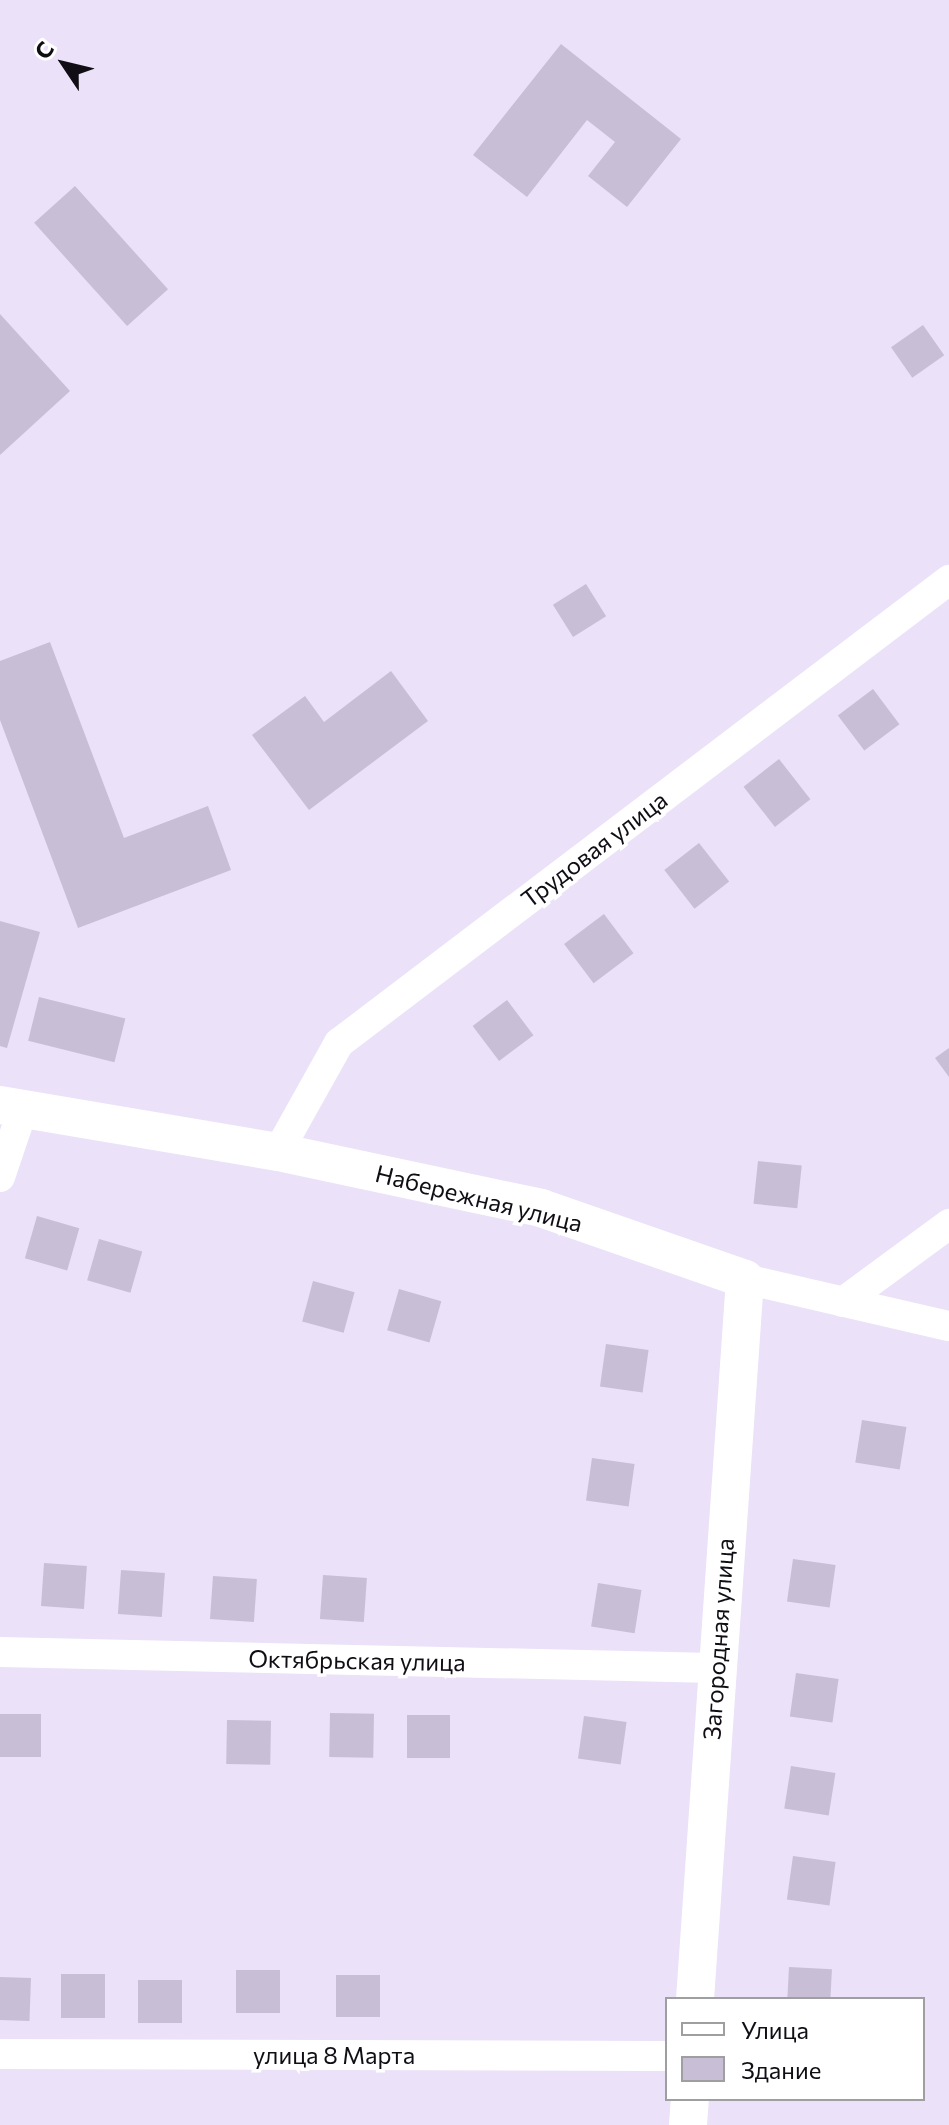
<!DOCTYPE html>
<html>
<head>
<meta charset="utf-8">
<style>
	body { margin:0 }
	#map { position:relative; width:949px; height:2125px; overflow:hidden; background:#ebe1f9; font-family:Commissioner,sans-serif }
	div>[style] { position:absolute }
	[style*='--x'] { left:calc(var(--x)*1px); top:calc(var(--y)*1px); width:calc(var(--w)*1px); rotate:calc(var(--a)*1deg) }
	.building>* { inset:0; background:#c8bed6; transform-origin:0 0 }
	.minor>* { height:30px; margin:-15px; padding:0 15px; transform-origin:15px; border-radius:15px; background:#fff }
	.tertiary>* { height:38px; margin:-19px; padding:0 19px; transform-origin:19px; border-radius:19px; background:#fff }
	span { translate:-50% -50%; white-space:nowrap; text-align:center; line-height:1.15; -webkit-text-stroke:7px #fff; paint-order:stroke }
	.street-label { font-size:24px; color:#100d14 }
	.legend { position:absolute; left:665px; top:1997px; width:260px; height:104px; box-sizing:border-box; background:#fff; border:2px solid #9f9ea1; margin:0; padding:10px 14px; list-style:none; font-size:24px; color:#100d14 }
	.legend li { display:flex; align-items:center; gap:16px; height:40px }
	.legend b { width:40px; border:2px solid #9f9ea1 }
	.north { position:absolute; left:24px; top:24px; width:80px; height:80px; -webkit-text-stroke:6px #fff; paint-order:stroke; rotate:305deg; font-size:22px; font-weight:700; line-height:32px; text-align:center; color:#100d14 }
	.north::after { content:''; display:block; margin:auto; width:28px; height:36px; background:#100d14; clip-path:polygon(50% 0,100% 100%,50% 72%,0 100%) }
</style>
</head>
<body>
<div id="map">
	<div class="building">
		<i style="clip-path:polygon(561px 44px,681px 139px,627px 207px,588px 176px,615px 142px,587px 120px,527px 197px,473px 155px)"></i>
		<i style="left:75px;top:186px;width:139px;height:55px;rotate:48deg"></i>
		<i style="clip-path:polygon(0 314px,70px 391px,0 455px)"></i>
		<i style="left:923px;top:325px;width:37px;height:39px;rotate:55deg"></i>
		<i style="left:586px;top:584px;width:38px;height:39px;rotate:58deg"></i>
		<i style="clip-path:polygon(50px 642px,124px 838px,208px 806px,231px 870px,78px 928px,0 720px,0 661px)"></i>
		<i style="clip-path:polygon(391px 671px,428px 721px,309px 810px,252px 735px,305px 696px,324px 722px)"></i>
		<i style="left:873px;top:689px;width:44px;height:44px;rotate:53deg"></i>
		<i style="left:779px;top:759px;width:51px;height:45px;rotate:52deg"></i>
		<i style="left:699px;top:843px;width:49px;height:44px;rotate:52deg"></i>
		<i style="left:604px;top:914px;width:49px;height:50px;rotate:53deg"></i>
		<i style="clip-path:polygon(0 921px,40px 932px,7px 1048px,0 1046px)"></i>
		<i style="left:39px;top:997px;width:89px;height:45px;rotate:14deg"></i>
		<i style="left:507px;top:1000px;width:44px;height:43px;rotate:53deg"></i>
		<i style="clip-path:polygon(949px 1048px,949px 1077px,935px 1058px)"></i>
		<i style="left:758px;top:1161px;width:44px;height:43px;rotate:6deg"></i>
		<i style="left:37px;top:1216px;width:44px;height:44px;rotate:16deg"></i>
		<i style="left:99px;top:1239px;width:45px;height:43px;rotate:16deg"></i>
		<i style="left:313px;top:1281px;width:43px;height:42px;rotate:15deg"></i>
		<i style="left:399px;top:1289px;width:44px;height:43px;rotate:16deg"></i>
		<i style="left:606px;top:1344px;width:43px;height:43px;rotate:8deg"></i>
		<i style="left:862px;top:1420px;width:45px;height:43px;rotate:9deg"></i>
		<i style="left:592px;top:1458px;width:43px;height:43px;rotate:8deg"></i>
		<i style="left:793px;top:1559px;width:43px;height:43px;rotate:8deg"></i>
		<i style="left:44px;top:1563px;width:43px;height:43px;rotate:4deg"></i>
		<i style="left:121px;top:1570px;width:44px;height:44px;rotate:4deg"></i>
		<i style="left:323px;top:1575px;width:44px;height:44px;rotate:4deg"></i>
		<i style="left:213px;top:1576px;width:44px;height:43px;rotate:4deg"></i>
		<i style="left:598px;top:1583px;width:44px;height:44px;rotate:9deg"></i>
		<i style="left:796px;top:1673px;width:43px;height:44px;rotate:8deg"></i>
		<i style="left:330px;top:1713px;width:44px;height:44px;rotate:1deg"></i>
		<i style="left:0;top:1714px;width:41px;height:43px"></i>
		<i style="left:407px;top:1715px;width:43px;height:43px"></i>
		<i style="left:584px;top:1716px;width:43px;height:43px;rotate:8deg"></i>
		<i style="left:227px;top:1720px;width:44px;height:44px;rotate:1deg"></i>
		<i style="left:791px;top:1766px;width:45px;height:43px;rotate:9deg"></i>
		<i style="left:793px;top:1856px;width:43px;height:44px;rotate:8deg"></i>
		<i style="left:789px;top:1967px;width:43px;height:32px;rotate:3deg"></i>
		<i style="left:236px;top:1970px;width:44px;height:43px"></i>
		<i style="left:61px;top:1974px;width:44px;height:44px"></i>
		<i style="left:336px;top:1975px;width:44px;height:42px"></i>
		<i style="left:0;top:1977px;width:31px;height:43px;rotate:2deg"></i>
		<i style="left:138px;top:1980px;width:44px;height:43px"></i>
	</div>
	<div class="minor">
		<i style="--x:278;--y:1152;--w:125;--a:-60.8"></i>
		<i style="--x:339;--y:1043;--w:766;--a:-37.2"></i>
		<i style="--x:0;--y:1177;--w:72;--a:-71.3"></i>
		<i style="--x:745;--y:1279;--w:209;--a:13"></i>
		<i style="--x:843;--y:1302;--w:132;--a:-36.3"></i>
		<i style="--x:0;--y:1652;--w:714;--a:1.28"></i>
		<i style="--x:0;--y:2054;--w:667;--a:0.17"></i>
	</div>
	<div class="tertiary">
		<i style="--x:0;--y:1105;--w:282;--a:9.6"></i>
		<i style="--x:278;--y:1152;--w:269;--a:12"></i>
		<i style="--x:541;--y:1208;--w:216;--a:19.2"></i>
		<i style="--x:745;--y:1279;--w:722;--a:93.97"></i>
		<i style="--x:688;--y:2125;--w:26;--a:-86"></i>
	</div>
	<div class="street-label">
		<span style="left:594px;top:849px;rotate:-37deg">Трудовая улица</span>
		<span style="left:479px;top:1198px;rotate:14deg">Набережная улица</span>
		<span style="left:718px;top:1639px;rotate:-86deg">Загородная улица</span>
		<span style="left:357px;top:1660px;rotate:1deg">Октябрьская улица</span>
		<span style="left:334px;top:2055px">улица 8 Марта</span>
	</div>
	<ul class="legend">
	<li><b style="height:10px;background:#fff"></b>Улица</li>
	<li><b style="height:22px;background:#c8bed6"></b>Здание</li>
	</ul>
	<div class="north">С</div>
</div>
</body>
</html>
